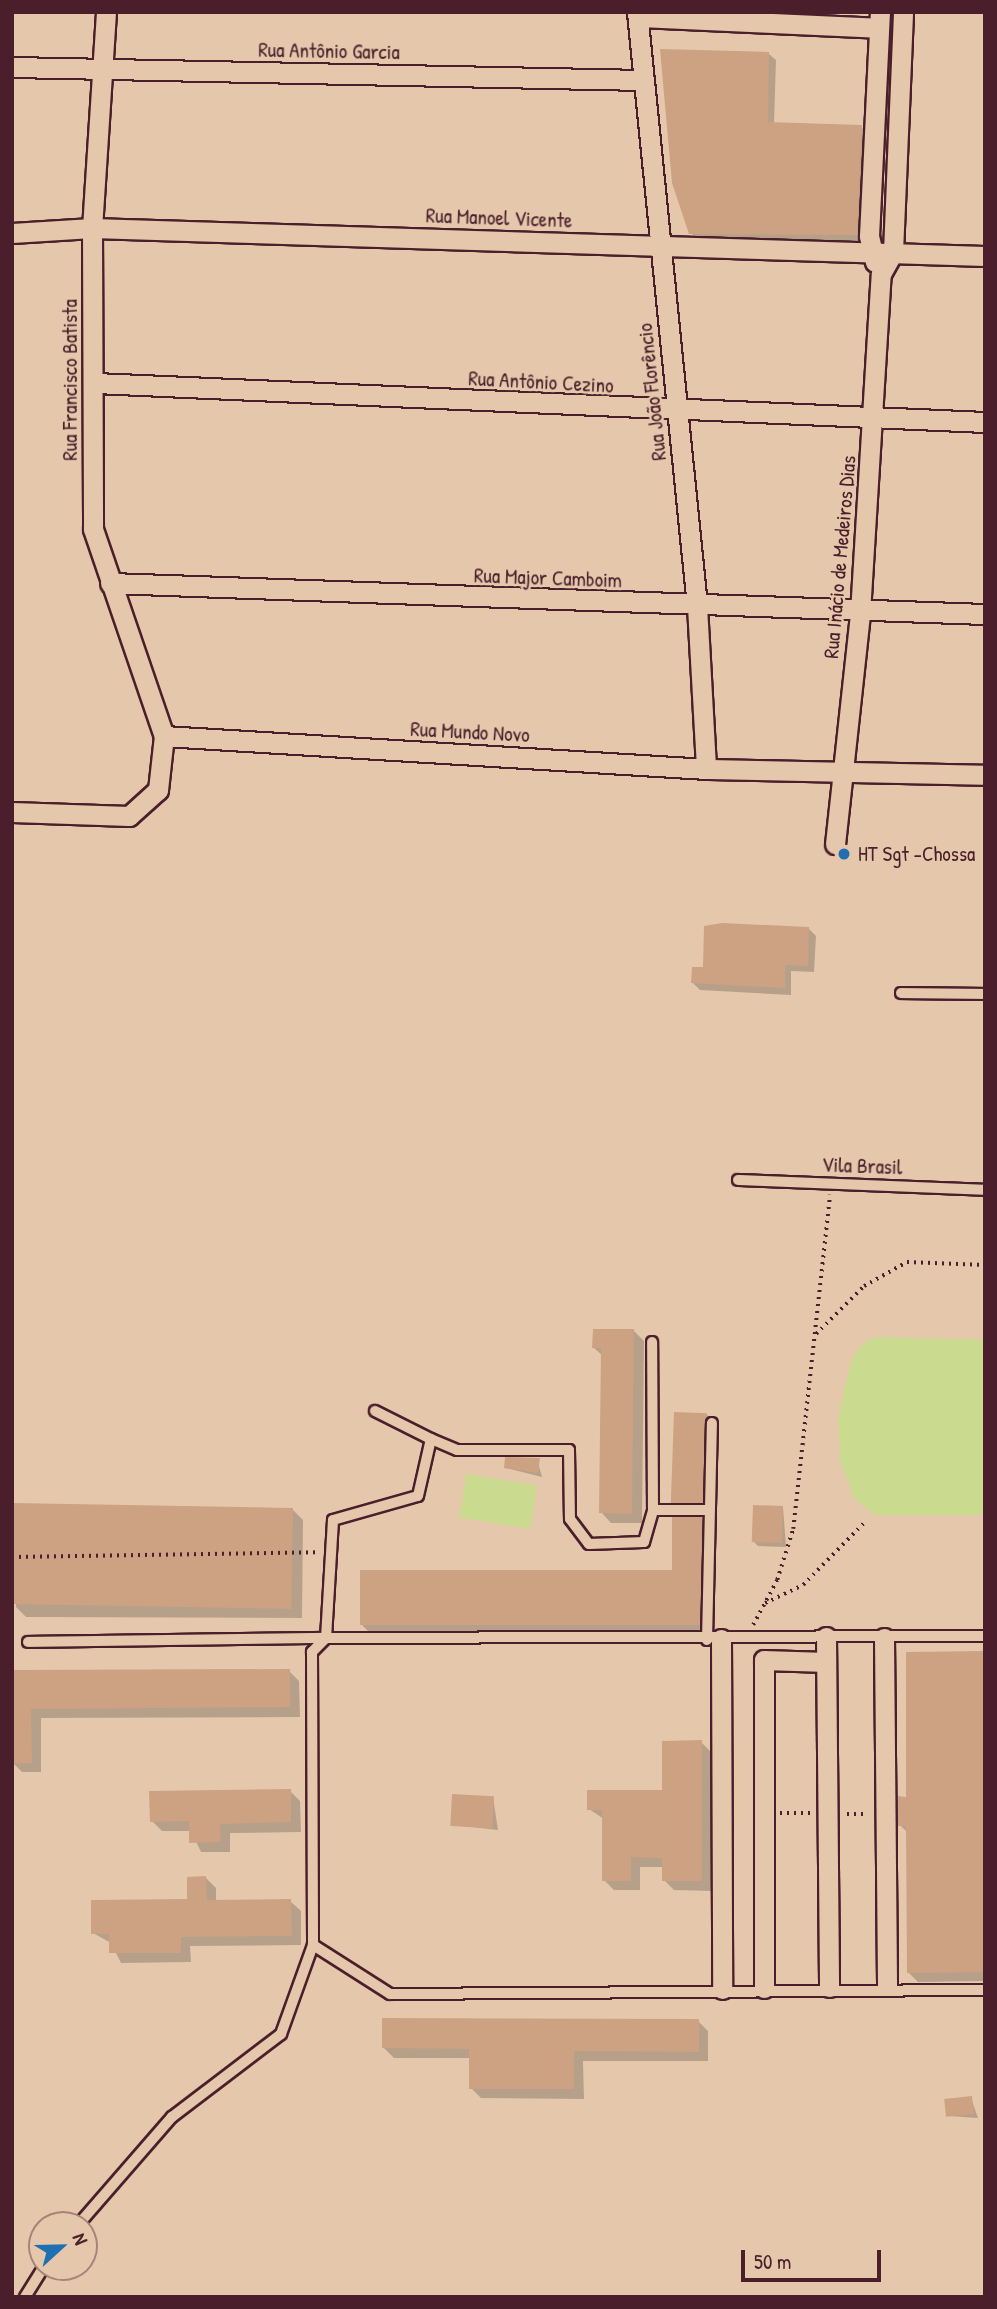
<!DOCTYPE html>
<html>
<head>
<meta charset="utf-8">
<style>
	body { margin:0 }
	#map { position:relative; width:997px; height:2309px; overflow:hidden; background:#e5c8ac; font-family:"Patrick Hand",sans-serif }
	div>[style] { position:absolute }
	[style*='--x'] { left:calc(var(--x)*1px); top:calc(var(--y)*1px); width:calc(var(--w)*1px); rotate:calc(var(--a)*1deg) }
	.green>* { inset:0; background:#cada8e; transform-origin:0 0 }
	.shadow>* { inset:0; background:#0003 }
	.building>* { inset:0; background:#cca282; transform-origin:0 0 }
	.path>* { height:3.5px; margin-top:-1.75px; transform-origin:0; background:repeating-linear-gradient(90deg,#4a1f2b 0 2px,transparent 0 7px) }
	.roads { filter:drop-shadow(2px 0 #4a1f2b) drop-shadow(-2px 0 #4a1f2b) drop-shadow(0 2px #4a1f2b) drop-shadow(0 -2px #4a1f2b) }
	.service>* { height:10px; margin:-5px; padding:0 5px; transform-origin:5px; border-radius:5px; background:#e5c8ac }
	.minor>* { height:19px; margin:-9.5px; padding:0 9.5px; transform-origin:9.5px; border-radius:9.5px; background:#e5c8ac }
	.dots>* { width:19px; height:19px; translate:-50% -50%; box-sizing:border-box; border:4px solid #e5c8ac; border-radius:50% }
	span { translate:-50% -50%; white-space:nowrap; text-align:center; line-height:1.15; -webkit-text-stroke:5px #e5c8ac; paint-order:stroke }
	.street-label { font-size:21px; color:#4a1f2b }
	.poi-label { font-size:21px; color:#4a1f2b }
	.left { translate:0 -50%; text-align:left }
	.frame { position:absolute; inset:0; border:14px solid #4a1f2b; pointer-events:none }
	.north { position:absolute; left:28px; top:2211px; width:70px; height:70px; box-sizing:border-box; background:#e5c8ac; border:2px solid #a78478; border-radius:50%; rotate:68deg; font-size:19px; font-weight:700; line-height:28px; text-align:center; color:#4a1f2b }
	.north::after { content:''; display:block; margin:auto; width:24px; height:32px; background:#1f6fb2; clip-path:polygon(50% 0,100% 100%,50% 72%,0 100%) }
	.scale { position:absolute; left:741px; top:2250px; width:140px; height:32px; box-sizing:border-box; border:4px solid #4a1f2b; border-top:0; padding-left:9px; font-size:21px; line-height:24px; white-space:nowrap; color:#4a1f2b; -webkit-text-stroke:5px #e5c8ac; paint-order:stroke }
</style>
</head>
<body>
<div id="map">
	<div class="green">
		<i style="clip-path:polygon(876px 1337px,985px 1340px,985px 1515px,875px 1515px,854px 1498px,840px 1461px,838px 1417px,851px 1361px,863px 1343px)"></i>
		<i style="left:466px;top:1474px;width:72px;height:44px;rotate:9deg"></i>
	</div>
	<div class="shadow">
		<i style="clip-path:polygon(769px 54px,776px 60px,774px 124px,861px 127px,868px 133px,863px 241px,698px 240px,691px 233px)"></i>
		<i style="clip-path:polygon(808px 928px,816px 936px,814px 972px,791px 971px,791px 995px,700px 990px,693px 983px,705px 969px)"></i>
		<i style="clip-path:polygon(634px 1331px,644px 1341px,642px 1523px,611px 1523px,601px 1512px,603px 1356px,594px 1348px)"></i>
		<i style="clip-path:polygon(706px 1414px,714px 1422px,710px 1509px,681px 1509px,674px 1502px)"></i>
		<i style="clip-path:polygon(537px 1459px,542px 1477px,506px 1468px)"></i>
		<i style="clip-path:polygon(783px 1507px,786px 1547px,758px 1546px,753px 1541px)"></i>
		<i style="clip-path:polygon(293px 1510px,303px 1520px,302px 1618px,26px 1617px,16px 1607px,12px 1511px)"></i>
		<i style="clip-path:polygon(702px 1519px,712px 1529px,709px 1634px,372px 1635px,362px 1625px,674px 1572px)"></i>
		<i style="clip-path:polygon(985px 1651px,985px 1981px,918px 1982px,908px 1972px,908px 1833px,900px 1825px)"></i>
		<i style="clip-path:polygon(289px 1671px,299px 1681px,300px 1717px,41px 1718px,41px 1772px,22px 1772px,12px 1762px,12px 1672px)"></i>
		<i style="clip-path:polygon(701px 1742px,711px 1752px,711px 1891px,674px 1890px,664px 1880px,664px 1867px,640px 1867px,640px 1890px,614px 1890px,604px 1880px,604px 1819px,589px 1809px,663px 1792px)"></i>
		<i style="clip-path:polygon(290px 1791px,300px 1801px,301px 1832px,230px 1833px,230px 1852px,201px 1852px,191px 1831px,162px 1831px,152px 1821px)"></i>
		<i style="clip-path:polygon(493px 1797px,498px 1830px,453px 1825px)"></i>
		<i style="clip-path:polygon(206px 1878px,216px 1888px,216px 1902px,290px 1901px,301px 1911px,301px 1945px,190px 1946px,191px 1962px,121px 1963px,111px 1943px,93px 1933px,189px 1900px)"></i>
		<i style="clip-path:polygon(698px 2021px,708px 2031px,708px 2061px,583px 2061px,584px 2099px,481px 2098px,471px 2088px,471px 2058px,394px 2058px,383px 2047px)"></i>
		<i style="clip-path:polygon(971px 2098px,978px 2118px,948px 2116px)"></i>
	</div>
	<div class="building">
		<i style="clip-path:polygon(660px 49px,769px 52px,768px 122px,862px 125px,857px 235px,689px 234px,672px 183px)"></i>
		<i style="clip-path:polygon(722px 923px,809px 927px,808px 966px,785px 965px,785px 988px,691px 983px,692px 967px,703px 967px,704px 926px)"></i>
		<i style="clip-path:polygon(593px 1329px,634px 1329px,632px 1514px,599px 1513px,601px 1348px,592px 1348px)"></i>
		<i style="left:674px;top:1412px;width:33px;height:91px;rotate:2deg"></i>
		<i style="clip-path:polygon(505px 1457px,540px 1458px,538px 1473px,504px 1468px)"></i>
		<i style="left:753px;top:1505px;width:30px;height:37px;rotate:2deg"></i>
		<i style="left:293px;top:1508px;width:101px;height:281px;rotate:91deg"></i>
		<i style="clip-path:polygon(672px 1517px,702px 1517px,700px 1625px,360px 1625px,360px 1570px,672px 1570px)"></i>
		<i style="clip-path:polygon(985px 1651px,985px 1972px,907px 1973px,906px 1826px,898px 1826px,898px 1796px,906px 1797px,906px 1652px)"></i>
		<i style="clip-path:polygon(290px 1669px,290px 1707px,31px 1709px,32px 1763px,12px 1763px,12px 1670px)"></i>
		<i style="clip-path:polygon(702px 1740px,702px 1881px,662px 1881px,662px 1858px,631px 1857px,631px 1881px,602px 1881px,602px 1810px,587px 1810px,587px 1790px,662px 1790px,662px 1741px)"></i>
		<i style="clip-path:polygon(291px 1789px,291px 1822px,220px 1824px,221px 1842px,189px 1843px,189px 1821px,150px 1822px,149px 1791px)"></i>
		<i style="left:452px;top:1794px;width:42px;height:32px;rotate:3deg"></i>
		<i style="clip-path:polygon(206px 1876px,207px 1900px,291px 1899px,292px 1936px,181px 1937px,181px 1953px,109px 1953px,109px 1934px,91px 1934px,91px 1900px,187px 1899px,187px 1877px)"></i>
		<i style="clip-path:polygon(382px 2018px,699px 2019px,699px 2052px,574px 2051px,574px 2089px,469px 2089px,469px 2049px,382px 2048px)"></i>
		<i style="left:972px;top:2096px;width:18px;height:28px;rotate:84deg"></i>
	</div>
	<div class="path">
		<i style="--x:816;--y:1334;--w:68;--a:-45"></i>
		<i style="--x:864;--y:1286;--w:49;--a:-29.2"></i>
		<i style="--x:907;--y:1262;--w:78;--a:2.2"></i>
		<i style="--x:12;--y:1557;--w:307;--a:-0.9"></i>
		<i style="--x:765;--y:1603;--w:42;--a:-25.3"></i>
		<i style="--x:803;--y:1585;--w:88;--a:-45.5"></i>
		<i style="--x:753;--y:1625;--w:51;--a:-61.9"></i>
		<i style="--x:777;--y:1580;--w:53;--a:-72.6"></i>
		<i style="--x:793;--y:1529;--w:336;--a:-83.7"></i>
		<i style="--x:780;--y:1813;--w:31;--a:0"></i>
		<i style="--x:847;--y:1814;--w:20;--a:0"></i>
	</div>
	<div class="roads">
		<div class="service">
			<i style="--x:901;--y:993;--w:84;--a:0.7"></i>
			<i style="--x:738;--y:1180;--w:247;--a:2.3"></i>
			<i style="--x:375;--y:1411;--w:63;--a:26.6"></i>
			<i style="--x:653;--y:1510;--w:56;--a:0"></i>
			<i style="--x:985;--y:1636;--w:659;--a:179.83"></i>
			<i style="--x:326;--y:1638;--w:20;--a:135"></i>
			<i style="--x:312;--y:1652;--w:293;--a:89.8"></i>
			<i style="--x:313;--y:1945;--w:91;--a:32.5"></i>
			<i style="--x:390;--y:1994;--w:595;--a:-0.39"></i>
			<i style="--x:707;--y:1640;--w:217;--a:-88.7"></i>
			<i style="--x:28;--y:1642;--w:298;--a:-0.8"></i>
			<i style="--x:326;--y:1638;--w:118;--a:-86.6"></i>
			<i style="--x:333;--y:1520;--w:88;--a:-15.8"></i>
			<i style="--x:418;--y:1496;--w:58;--a:-77.2"></i>
			<i style="--x:431;--y:1439;--w:28;--a:23"></i>
			<i style="--x:457;--y:1450;--w:112;--a:0"></i>
			<i style="--x:569;--y:1450;--w:69;--a:89.2"></i>
			<i style="--x:570;--y:1519;--w:31;--a:53"></i>
			<i style="--x:589;--y:1544;--w:55;--a:-2.1"></i>
			<i style="--x:644;--y:1542;--w:33;--a:-74"></i>
			<i style="--x:653;--y:1510;--w:168;--a:-90.3"></i>
			<i style="--x:78;--y:2225;--w:143;--a:-49"></i>
			<i style="--x:172;--y:2117;--w:137;--a:-37.3"></i>
			<i style="--x:281;--y:2034;--w:95;--a:-70.2"></i>
			<i style="--x:25;--y:2297;--w:36;--a:-58"></i>
		</div>
		<div class="minor">
			<i style="--x:106;--y:12;--w:216;--a:93.7"></i>
			<i style="--x:92;--y:228;--w:301;--a:89.8"></i>
			<i style="--x:93;--y:529;--w:219;--a:71.1"></i>
			<i style="--x:637;--y:12;--w:597;--a:84.23"></i>
			<i style="--x:697;--y:606;--w:163;--a:86.8"></i>
			<i style="--x:638;--y:17;--w:241;--a:2.6"></i>
			<i style="--x:12;--y:67;--w:632;--a:1.18"></i>
			<i style="--x:12;--y:233;--w:80;--a:-3.6"></i>
			<i style="--x:92;--y:228;--w:893;--a:1.8"></i>
			<i style="--x:875;--y:262;--w:27;--a:-103"></i>
			<i style="--x:869;--y:236;--w:224;--a:-87.2"></i>
			<i style="--x:95;--y:383;--w:891;--a:2.51"></i>
			<i style="--x:110;--y:583;--w:876;--a:2.03"></i>
			<i style="--x:12;--y:812;--w:117;--a:2"></i>
			<i style="--x:129;--y:816;--w:39;--a:-42"></i>
			<i style="--x:158;--y:790;--w:54;--a:-83.7"></i>
			<i style="--x:164;--y:736;--w:543;--a:3.48"></i>
			<i style="--x:706;--y:769;--w:279;--a:1.2"></i>
			<i style="--x:835;--y:844;--w:232;--a:-83.8"></i>
			<i style="--x:860;--y:613;--w:340;--a:-86.5"></i>
			<i style="--x:881;--y:274;--w:25;--a:-61"></i>
			<i style="--x:893;--y:252;--w:240;--a:-87.6"></i>
			<i style="--x:826;--y:1637;--w:350;--a:89.5"></i>
			<i style="--x:884;--y:1638;--w:348;--a:89.5"></i>
			<i style="--x:721;--y:1639;--w:350;--a:89.8"></i>
			<i style="--x:764;--y:1988;--w:328;--a:-90"></i>
			<i style="--x:764;--y:1660;--w:62;--a:1.8"></i>
		</div>
	</div>
	<div class="dots">
		<i style="left:844px;top:854px;background:#1f6fb2"></i>
	</div>
	<div class="street-label">
		<span style="left:329px;top:51px;rotate:1deg">Rua Antônio Garcia</span>
		<span style="left:499px;top:218px;rotate:2deg">Rua Manoel Vicente</span>
		<span style="left:70px;top:380px;rotate:-90deg">Rua Francisco Batista</span>
		<span style="left:541px;top:382px;rotate:3deg">Rua Antônio Cezino</span>
		<span style="left:652px;top:392px;rotate:-96deg">Rua João Florêncio</span>
		<span style="left:840px;top:557px;rotate:-85deg">Rua Inácio de Medeiros Dias</span>
		<span style="left:548px;top:578px;rotate:2deg">Rua Major Camboim</span>
		<span style="left:470px;top:732px;rotate:3deg">Rua Mundo Novo</span>
		<span style="left:862px;top:1166px;rotate:2deg">Vila Brasil</span>
	</div>
	<div class="poi-label">
		<span class="left" style="left:858px;top:854px">HT Sgt -Chossa</span>
	</div>
	<div class="frame"></div>
	<div class="north">N</div>
	<div class="scale">50 m</div>
</div>
</body>
</html>
